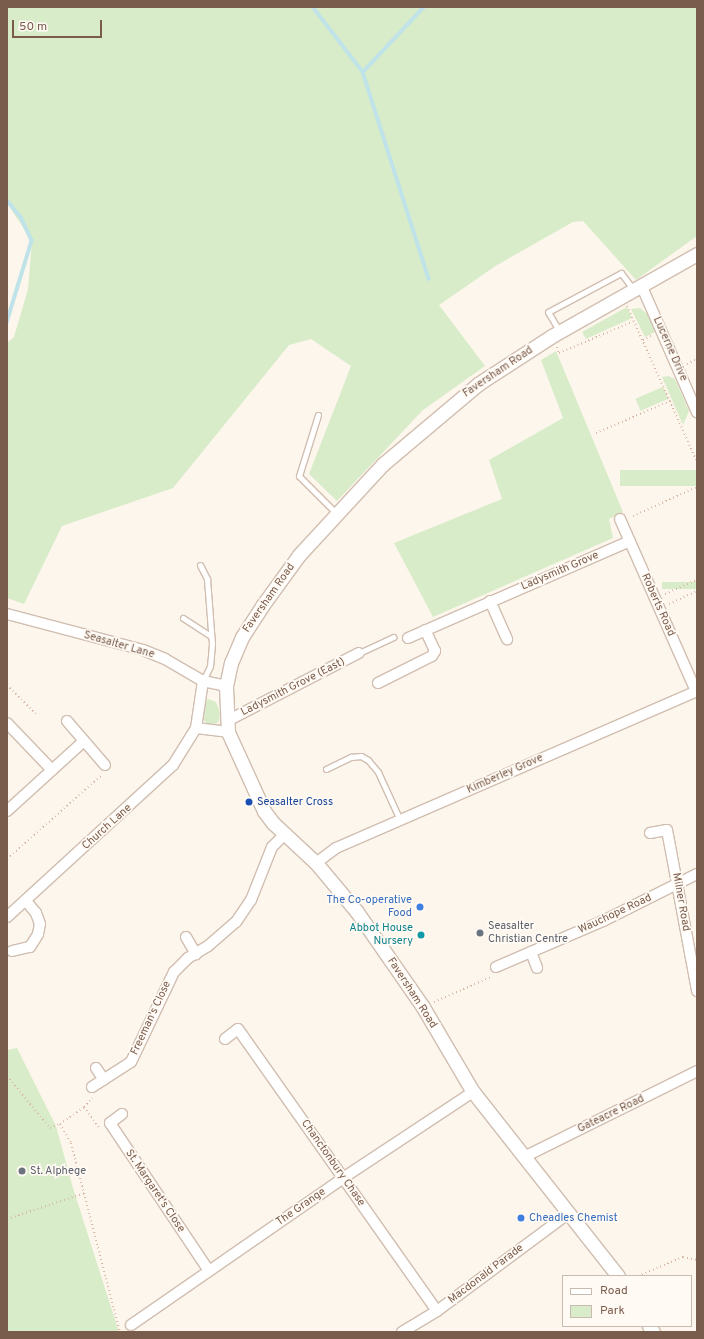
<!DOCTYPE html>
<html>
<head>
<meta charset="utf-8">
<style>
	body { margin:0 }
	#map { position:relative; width:704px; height:1339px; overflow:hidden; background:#fdf6ec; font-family:Overpass,sans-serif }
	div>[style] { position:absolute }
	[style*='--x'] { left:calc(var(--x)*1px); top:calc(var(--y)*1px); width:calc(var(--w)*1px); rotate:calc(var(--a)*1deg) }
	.green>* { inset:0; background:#d8ecc9; transform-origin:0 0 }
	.stream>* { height:3.5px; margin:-1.75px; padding:0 1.75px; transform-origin:1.75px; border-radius:1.75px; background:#bfe3e8 }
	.path>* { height:2px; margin-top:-1px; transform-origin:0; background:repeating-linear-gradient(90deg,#d9b8a5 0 1px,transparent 0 4px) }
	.roads { filter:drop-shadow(1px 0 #d1beb0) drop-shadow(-1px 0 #d1beb0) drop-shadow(0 1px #d1beb0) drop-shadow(0 -1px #d1beb0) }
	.service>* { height:5px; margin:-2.5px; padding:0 2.5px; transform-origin:2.5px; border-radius:2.5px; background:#fff }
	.minor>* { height:10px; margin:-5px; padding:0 5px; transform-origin:5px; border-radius:5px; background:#fff }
	.tertiary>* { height:13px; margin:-6.5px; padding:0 6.5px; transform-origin:6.5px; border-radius:6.5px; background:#fff }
	.dots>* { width:11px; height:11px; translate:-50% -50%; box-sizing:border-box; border:2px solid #fffaf3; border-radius:50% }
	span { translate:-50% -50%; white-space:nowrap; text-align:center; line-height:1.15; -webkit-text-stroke:3.5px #fffaf3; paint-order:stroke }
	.street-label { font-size:11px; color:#7a5c4d }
	.transit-label { font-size:11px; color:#164399 }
	.left { translate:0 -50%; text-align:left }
	.shop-label { font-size:11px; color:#366cbe }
	.right { translate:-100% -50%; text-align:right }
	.worship-label { font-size:11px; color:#5b616d }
	.culture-label { font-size:11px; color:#0d838f }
	.frame { position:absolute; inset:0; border:8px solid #7a5c4d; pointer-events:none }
	.legend { position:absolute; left:562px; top:1275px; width:130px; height:52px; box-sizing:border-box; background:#fffaf3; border:1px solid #cabbb1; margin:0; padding:5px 7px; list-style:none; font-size:12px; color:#7a5c4d }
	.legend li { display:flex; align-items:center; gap:8px; height:20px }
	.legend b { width:20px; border:1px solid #cabbb1 }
	.scale { position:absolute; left:12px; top:20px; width:90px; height:18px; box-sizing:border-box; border:2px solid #7a5c4d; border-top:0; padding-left:5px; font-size:12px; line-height:14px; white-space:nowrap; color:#7a5c4d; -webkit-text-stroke:3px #fffaf3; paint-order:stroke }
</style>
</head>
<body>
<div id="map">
	<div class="green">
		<i style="clip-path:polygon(7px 7px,697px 7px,697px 236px,636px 280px,583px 221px,573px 222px,497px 265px,439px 305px,485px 366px,423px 410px,337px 501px,309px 474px,351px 366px,311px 339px,289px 345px,173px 488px,62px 526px,24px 604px,7px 598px,7px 343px,14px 337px,28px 289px,32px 241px,7px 203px)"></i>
		<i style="clip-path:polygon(627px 307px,632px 318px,586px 339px,582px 332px)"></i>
		<i style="clip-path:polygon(640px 308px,651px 317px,657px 331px,645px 337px,631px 309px)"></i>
		<i style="clip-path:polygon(556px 351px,623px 512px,609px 519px,613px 538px,433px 617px,394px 543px,502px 499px,489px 460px,563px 418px,541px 360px)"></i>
		<i style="clip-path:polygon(668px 376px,675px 379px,689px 411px,683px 425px,662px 377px)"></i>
		<i style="left:663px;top:387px;width:13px;height:30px;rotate:67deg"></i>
		<i style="left:697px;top:470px;width:16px;height:77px;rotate:90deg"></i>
		<i style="left:697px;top:582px;width:7px;height:35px;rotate:90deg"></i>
		<i style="clip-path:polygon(208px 699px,216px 702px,220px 712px,219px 721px,212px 727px,207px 726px,204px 720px,205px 704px)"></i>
		<i style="clip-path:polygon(17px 1048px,56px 1126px,73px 1188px,119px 1332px,7px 1332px,7px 1050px)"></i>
	</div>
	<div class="stream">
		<i style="--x:313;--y:7;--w:82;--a:52.4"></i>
		<i style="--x:363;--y:72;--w:217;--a:72.3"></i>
		<i style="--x:363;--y:72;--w:89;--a:-46.8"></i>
		<i style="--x:7;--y:200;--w:22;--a:51"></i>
		<i style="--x:21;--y:217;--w:26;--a:65"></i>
		<i style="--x:32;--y:241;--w:86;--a:107"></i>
	</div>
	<div class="path">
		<i style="--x:627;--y:306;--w:171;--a:65.8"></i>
		<i style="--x:643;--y:340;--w:11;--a:-27"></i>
		<i style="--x:557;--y:347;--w:6;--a:72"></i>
		<i style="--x:559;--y:353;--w:82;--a:-23.1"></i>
		<i style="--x:687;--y:364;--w:11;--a:-27"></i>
		<i style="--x:596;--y:433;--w:81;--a:-23.4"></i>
		<i style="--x:633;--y:516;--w:70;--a:-24.4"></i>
		<i style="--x:665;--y:594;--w:35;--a:-24"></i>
		<i style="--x:669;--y:604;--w:31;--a:-25"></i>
		<i style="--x:7;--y:685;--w:41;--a:45"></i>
		<i style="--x:7;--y:859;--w:127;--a:-41.5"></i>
		<i style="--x:434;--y:1002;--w:62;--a:-23.7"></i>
		<i style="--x:7;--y:1076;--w:67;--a:50.4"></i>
		<i style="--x:50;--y:1128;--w:11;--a:-22"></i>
		<i style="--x:60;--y:1124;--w:22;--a:60"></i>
		<i style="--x:71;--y:1143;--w:195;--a:75.5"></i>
		<i style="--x:84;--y:1107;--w:27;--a:54"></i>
		<i style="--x:60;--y:1124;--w:29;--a:-35"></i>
		<i style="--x:84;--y:1107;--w:12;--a:-48"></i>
		<i style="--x:7;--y:1219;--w:82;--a:-18.4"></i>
		<i style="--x:638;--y:1276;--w:49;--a:-22.9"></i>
		<i style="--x:683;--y:1257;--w:14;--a:12"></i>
	</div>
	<div class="roads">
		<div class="service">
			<i style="--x:560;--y:332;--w:23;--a:-121"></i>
			<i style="--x:548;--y:312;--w:83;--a:-28.1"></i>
			<i style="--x:621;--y:273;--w:21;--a:53"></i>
			<i style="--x:318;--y:415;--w:64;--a:107.3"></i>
			<i style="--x:299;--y:476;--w:52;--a:45"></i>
			<i style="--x:200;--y:565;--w:16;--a:63"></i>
			<i style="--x:207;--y:579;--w:65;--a:85.6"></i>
			<i style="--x:212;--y:644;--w:22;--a:95"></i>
			<i style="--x:210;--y:666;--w:17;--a:115"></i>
			<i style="--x:183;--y:618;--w:33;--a:33"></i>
			<i style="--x:359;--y:653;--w:38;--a:-25"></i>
			<i style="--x:326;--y:769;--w:28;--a:-26"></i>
			<i style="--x:351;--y:757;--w:10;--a:-6"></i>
			<i style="--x:361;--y:756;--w:8;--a:30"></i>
			<i style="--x:368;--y:760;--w:16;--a:50"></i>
			<i style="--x:378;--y:772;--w:53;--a:65.4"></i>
		</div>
		<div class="minor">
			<i style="--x:642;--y:287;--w:137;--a:66.3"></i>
			<i style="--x:620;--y:519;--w:188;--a:66.2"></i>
			<i style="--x:490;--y:601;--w:42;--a:65.9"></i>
			<i style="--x:7;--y:614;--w:141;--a:14.8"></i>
			<i style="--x:143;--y:650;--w:24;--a:22"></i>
			<i style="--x:165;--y:659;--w:44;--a:30.1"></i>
			<i style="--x:203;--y:681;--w:24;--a:12"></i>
			<i style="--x:408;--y:638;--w:242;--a:-23.6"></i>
			<i style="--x:378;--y:683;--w:60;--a:-26.6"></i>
			<i style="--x:432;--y:656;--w:6;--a:-59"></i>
			<i style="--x:435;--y:651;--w:23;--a:-115"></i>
			<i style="--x:67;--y:721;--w:58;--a:49.2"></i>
			<i style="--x:227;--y:721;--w:148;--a:-27.3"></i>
			<i style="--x:7;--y:723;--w:65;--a:46.2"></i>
			<i style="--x:196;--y:728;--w:32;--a:7"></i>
			<i style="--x:7;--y:811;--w:104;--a:-42.3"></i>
			<i style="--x:650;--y:833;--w:17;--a:-10"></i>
			<i style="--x:667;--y:830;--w:164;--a:79.4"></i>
			<i style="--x:316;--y:863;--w:25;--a:-37"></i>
			<i style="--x:336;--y:848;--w:394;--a:-23.5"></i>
			<i style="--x:7;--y:917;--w:225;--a:-42.5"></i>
			<i style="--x:173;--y:765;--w:44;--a:-58.1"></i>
			<i style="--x:196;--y:728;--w:48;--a:-81.5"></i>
			<i style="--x:186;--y:937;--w:20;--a:60"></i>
			<i style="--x:12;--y:951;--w:18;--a:-13"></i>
			<i style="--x:30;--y:947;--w:15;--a:-58"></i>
			<i style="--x:38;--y:934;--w:10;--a:-79"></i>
			<i style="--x:40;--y:924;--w:12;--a:-110"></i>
			<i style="--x:36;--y:913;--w:16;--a:-130"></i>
			<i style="--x:531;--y:952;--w:17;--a:69"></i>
			<i style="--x:496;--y:967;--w:116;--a:-23.3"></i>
			<i style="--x:603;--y:921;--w:105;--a:-26.6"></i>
			<i style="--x:225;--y:1039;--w:16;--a:-38"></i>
			<i style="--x:238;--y:1029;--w:345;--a:54.8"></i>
			<i style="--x:96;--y:1068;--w:14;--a:56"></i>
			<i style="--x:92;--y:1087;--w:46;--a:-32.7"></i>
			<i style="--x:131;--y:1062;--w:100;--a:-64.5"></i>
			<i style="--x:174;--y:972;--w:20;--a:-45"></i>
			<i style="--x:188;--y:958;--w:23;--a:-31"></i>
			<i style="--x:208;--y:946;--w:37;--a:-41"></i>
			<i style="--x:236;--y:922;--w:27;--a:-56"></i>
			<i style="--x:251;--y:900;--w:57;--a:-68.4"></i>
			<i style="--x:272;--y:847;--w:18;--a:-45"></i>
			<i style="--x:122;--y:1114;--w:15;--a:143"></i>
			<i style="--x:110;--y:1123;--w:178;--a:56.2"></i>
			<i style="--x:524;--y:1157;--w:193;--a:-26.4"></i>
			<i style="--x:131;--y:1325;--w:258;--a:-34.7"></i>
			<i style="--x:343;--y:1178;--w:156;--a:-33.5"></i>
			<i style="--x:402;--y:1332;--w:41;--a:-31"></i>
			<i style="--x:437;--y:1311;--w:164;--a:-36.6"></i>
		</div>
		<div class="tertiary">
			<i style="--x:618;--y:1276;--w:234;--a:-128.2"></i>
			<i style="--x:473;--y:1092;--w:99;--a:-120.5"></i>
			<i style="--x:423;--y:1007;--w:116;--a:-124.8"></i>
			<i style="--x:357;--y:912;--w:64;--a:-129.9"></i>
			<i style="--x:316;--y:863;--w:59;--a:-137.1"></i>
			<i style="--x:273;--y:823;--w:15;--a:-127"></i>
			<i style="--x:264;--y:811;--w:87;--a:-114.5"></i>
			<i style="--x:228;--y:732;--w:46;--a:-92.5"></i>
			<i style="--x:226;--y:686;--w:24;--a:-78"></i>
			<i style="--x:231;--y:663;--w:28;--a:-67"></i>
			<i style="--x:242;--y:637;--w:37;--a:-57"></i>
			<i style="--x:262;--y:606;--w:63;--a:-54"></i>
			<i style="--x:299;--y:555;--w:124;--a:-47.3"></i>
			<i style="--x:383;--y:464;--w:124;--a:-40.1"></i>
			<i style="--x:478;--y:384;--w:88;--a:-33"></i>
			<i style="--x:552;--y:336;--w:167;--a:-29.5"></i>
			<i style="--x:649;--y:1326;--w:7;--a:56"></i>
		</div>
	</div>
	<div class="dots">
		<i style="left:249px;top:802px;background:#1a4fb4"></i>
		<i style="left:420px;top:907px;background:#3f7fe0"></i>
		<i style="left:480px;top:933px;background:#6b7280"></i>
		<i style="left:421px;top:935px;background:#0f9aa8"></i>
		<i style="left:22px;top:1171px;background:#6b7280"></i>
		<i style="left:521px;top:1218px;background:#3f7fe0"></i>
	</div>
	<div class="street-label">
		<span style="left:670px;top:349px;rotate:66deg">Lucerne Drive</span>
		<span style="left:498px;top:372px;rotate:-34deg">Faversham Road</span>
		<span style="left:560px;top:571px;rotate:-23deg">Ladysmith Grove</span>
		<span style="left:269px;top:598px;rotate:-55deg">Faversham Road</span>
		<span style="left:658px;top:605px;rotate:66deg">Roberts Road</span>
		<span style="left:119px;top:645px;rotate:16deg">Seasalter Lane</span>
		<span style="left:293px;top:687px;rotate:-27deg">Ladysmith Grove (East)</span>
		<span style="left:505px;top:774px;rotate:-24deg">Kimberley Grove</span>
		<span style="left:107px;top:827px;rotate:-42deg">Church Lane</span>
		<span style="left:681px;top:902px;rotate:80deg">Milner Road</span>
		<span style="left:615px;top:914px;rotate:-25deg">Wauchope Road</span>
		<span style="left:412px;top:993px;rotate:57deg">Faversham Road</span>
		<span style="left:151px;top:1018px;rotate:-65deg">Freeman's Close</span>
		<span style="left:611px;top:1114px;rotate:-26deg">Gateacre Road</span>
		<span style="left:333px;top:1163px;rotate:55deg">Chanctonbury Chase</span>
		<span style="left:155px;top:1191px;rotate:56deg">St. Margaret's Close</span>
		<span style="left:301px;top:1207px;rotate:-35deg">The Grange</span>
		<span style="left:486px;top:1274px;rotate:-37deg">Macdonald Parade</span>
	</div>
	<div class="transit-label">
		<span class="left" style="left:257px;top:802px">Seasalter Cross</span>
	</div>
	<div class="shop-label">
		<span class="right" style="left:412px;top:907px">The Co-operative<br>Food</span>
		<span class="left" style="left:529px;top:1218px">Cheadles Chemist</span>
	</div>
	<div class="worship-label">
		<span class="left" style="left:488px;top:933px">Seasalter<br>Christian Centre</span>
		<span class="left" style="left:30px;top:1171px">St. Alphege</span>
	</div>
	<div class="culture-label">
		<span class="right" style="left:413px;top:935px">Abbot House<br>Nursery</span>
	</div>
	<div class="frame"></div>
	<ul class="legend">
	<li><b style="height:5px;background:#fff"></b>Road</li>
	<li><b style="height:11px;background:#d8ecc9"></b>Park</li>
	</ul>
	<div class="scale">50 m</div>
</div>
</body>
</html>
